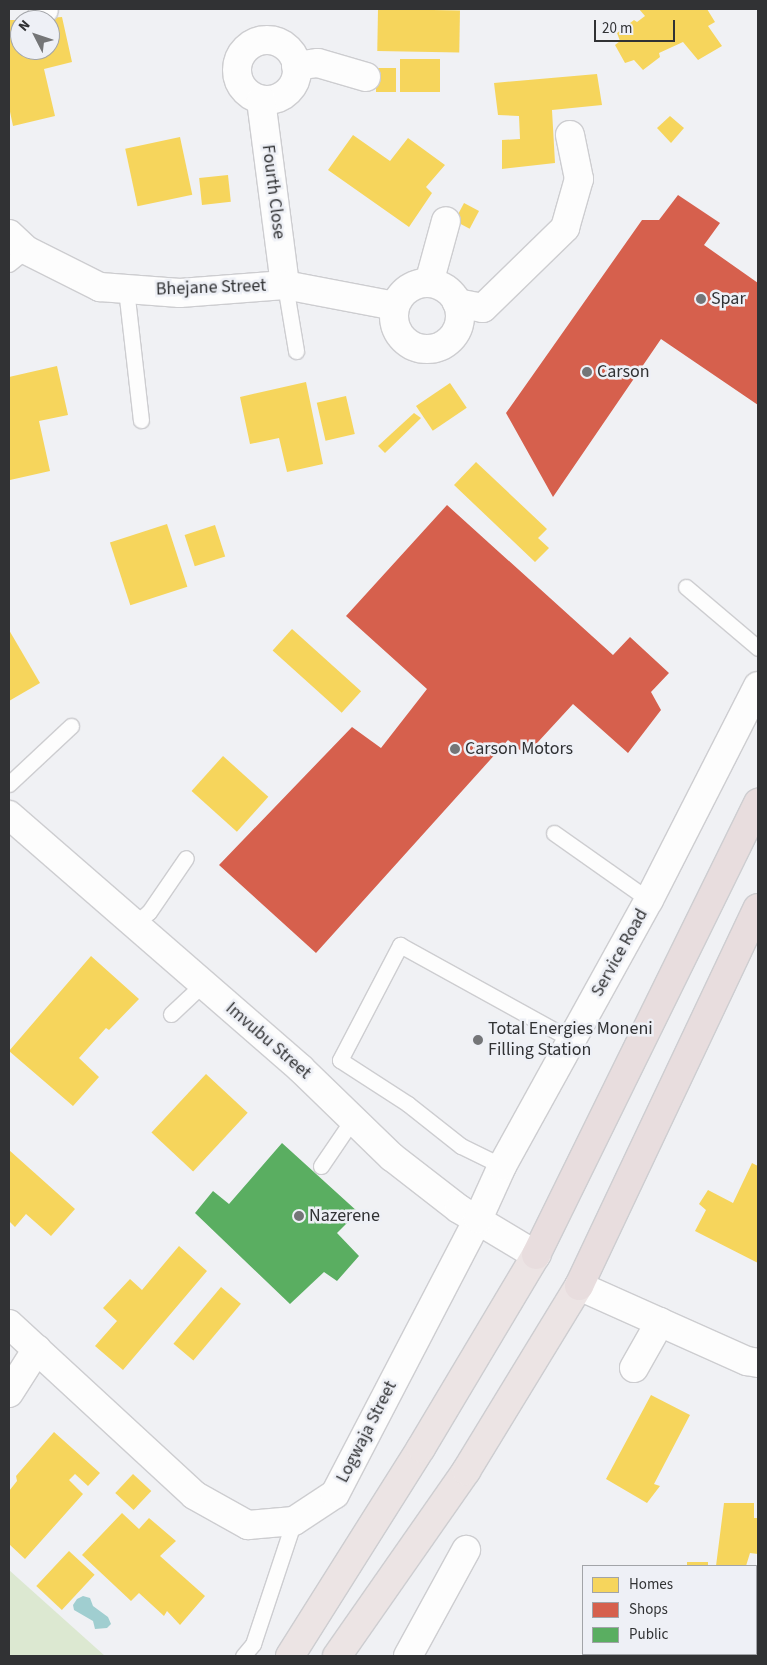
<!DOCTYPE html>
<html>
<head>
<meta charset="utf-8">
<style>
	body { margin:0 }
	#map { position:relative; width:767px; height:1665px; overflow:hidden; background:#f0f1f4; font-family:"Source Sans 3",sans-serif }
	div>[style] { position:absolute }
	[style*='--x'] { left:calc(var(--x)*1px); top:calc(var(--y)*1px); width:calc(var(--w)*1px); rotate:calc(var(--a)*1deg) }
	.green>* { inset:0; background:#dce8d1 }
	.water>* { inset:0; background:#a0ced0 }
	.homes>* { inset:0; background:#f6d55c; transform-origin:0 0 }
	.shops>* { inset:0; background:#d6604d }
	.public>* { inset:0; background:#5aae61 }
	.roads { filter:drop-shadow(1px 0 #cdcdd0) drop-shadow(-1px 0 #cdcdd0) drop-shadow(0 1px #cdcdd0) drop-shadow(0 -1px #cdcdd0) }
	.service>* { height:15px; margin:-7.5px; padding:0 7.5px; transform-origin:7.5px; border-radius:7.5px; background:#fdfdfd }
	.minor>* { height:28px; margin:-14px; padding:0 14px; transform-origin:14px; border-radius:14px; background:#fdfdfd }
	.minor>.ring { margin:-14px; padding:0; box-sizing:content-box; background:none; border:28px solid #fdfdfd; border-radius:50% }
	.trunk>* { height:28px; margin:-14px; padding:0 14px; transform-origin:14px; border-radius:14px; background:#ece4e4 }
	.motorway>* { height:28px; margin:-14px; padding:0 14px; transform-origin:14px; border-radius:14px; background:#e8ddde }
	.dots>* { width:14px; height:14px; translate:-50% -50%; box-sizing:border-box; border:2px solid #eef0f6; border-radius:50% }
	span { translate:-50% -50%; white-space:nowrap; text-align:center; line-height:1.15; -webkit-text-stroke:5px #eef0f6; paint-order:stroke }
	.street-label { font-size:18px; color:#313234 }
	.poi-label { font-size:18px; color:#313234 }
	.left { translate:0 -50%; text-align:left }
	.frame { position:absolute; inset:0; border:10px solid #313234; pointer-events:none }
	.legend { position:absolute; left:582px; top:1565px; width:175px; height:90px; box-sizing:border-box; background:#eef0f6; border:1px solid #a2a4a8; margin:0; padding:6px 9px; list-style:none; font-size:15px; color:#313234 }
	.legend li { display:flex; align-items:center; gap:10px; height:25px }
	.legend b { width:25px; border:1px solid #a2a4a8 }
	.north { position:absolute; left:10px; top:10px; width:50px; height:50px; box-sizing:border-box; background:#eef0f6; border:1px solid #a2a4a8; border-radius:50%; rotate:311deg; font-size:14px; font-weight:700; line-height:20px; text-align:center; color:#313234 }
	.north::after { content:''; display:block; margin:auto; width:18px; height:22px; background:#747577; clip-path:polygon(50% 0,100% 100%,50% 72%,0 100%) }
	.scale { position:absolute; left:594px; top:20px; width:81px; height:22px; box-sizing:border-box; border:2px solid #313234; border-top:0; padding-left:6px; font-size:15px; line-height:18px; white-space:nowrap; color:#313234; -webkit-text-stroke:4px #eef0f6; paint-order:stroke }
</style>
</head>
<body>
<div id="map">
	<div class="green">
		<i style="clip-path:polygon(9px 1570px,105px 1656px,9px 1656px)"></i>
	</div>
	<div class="water">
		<i style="clip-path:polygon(83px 1596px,90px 1598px,93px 1606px,108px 1617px,111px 1624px,107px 1628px,95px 1629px,93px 1621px,74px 1610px,73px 1605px,77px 1599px)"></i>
	</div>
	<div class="homes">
		<i style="left:378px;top:9px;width:82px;height:42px;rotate:1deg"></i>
		<i style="clip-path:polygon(639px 9px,707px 9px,715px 22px,708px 26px,722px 46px,698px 60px,683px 42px,659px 53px,660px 57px,643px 70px,634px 60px,625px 63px,615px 45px,620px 41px,617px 33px,634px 20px,637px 22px,645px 16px)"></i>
		<i style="clip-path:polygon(62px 17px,72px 62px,44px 69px,55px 116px,13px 126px,9px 107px,10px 20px,20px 20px,20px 50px,50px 50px,50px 20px,37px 19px)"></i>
		<i style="left:440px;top:59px;width:33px;height:40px;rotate:90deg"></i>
		<i style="left:376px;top:68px;width:20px;height:24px"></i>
		<i style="clip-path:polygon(597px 74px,602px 105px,552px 110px,555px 163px,502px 169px,502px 140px,520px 139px,519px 116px,498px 115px,494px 83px)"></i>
		<i style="clip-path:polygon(670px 116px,684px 128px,671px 143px,657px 128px)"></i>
		<i style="clip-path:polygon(353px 135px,390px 161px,408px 138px,445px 165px,426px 187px,432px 193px,409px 227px,328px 170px)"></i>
		<i style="left:180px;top:137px;width:59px;height:56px;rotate:78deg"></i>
		<i style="left:228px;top:175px;width:27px;height:29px;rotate:84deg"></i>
		<i style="left:464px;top:203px;width:17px;height:20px;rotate:28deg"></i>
		<i style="clip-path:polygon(57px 366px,68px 415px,39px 421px,50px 471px,10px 480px,9px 377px)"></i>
		<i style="clip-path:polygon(306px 382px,323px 464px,287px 472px,279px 438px,250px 444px,240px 397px)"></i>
		<i style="left:450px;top:383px;width:30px;height:41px;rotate:56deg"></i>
		<i style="left:346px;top:396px;width:39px;height:30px;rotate:77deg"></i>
		<i style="clip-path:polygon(414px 413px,421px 418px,385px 453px,378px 446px)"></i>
		<i style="clip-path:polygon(476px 462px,547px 529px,538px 538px,549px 548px,535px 562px,454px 485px)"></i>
		<i style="left:167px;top:524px;width:66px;height:60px;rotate:72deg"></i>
		<i style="left:215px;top:525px;width:33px;height:32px;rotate:72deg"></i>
		<i style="left:292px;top:629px;width:93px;height:29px;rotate:42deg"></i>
		<i style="clip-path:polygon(9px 630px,40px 683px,9px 701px)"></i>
		<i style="left:223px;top:756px;width:61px;height:47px;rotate:42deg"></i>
		<i style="clip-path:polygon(91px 956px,139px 999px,109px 1030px,106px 1028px,79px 1058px,99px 1077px,73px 1106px,9px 1051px)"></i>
		<i style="left:206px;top:1074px;width:57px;height:80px;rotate:43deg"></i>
		<i style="clip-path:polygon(9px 1150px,75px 1209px,51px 1236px,26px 1214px,15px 1227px,9px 1221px)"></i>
		<i style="clip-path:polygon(752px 1163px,758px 1166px,758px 1263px,695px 1231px,706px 1210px,699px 1204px,708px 1190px,733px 1203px)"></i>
		<i style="clip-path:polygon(179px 1246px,207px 1271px,123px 1370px,95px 1346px,117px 1321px,103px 1308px,130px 1279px,142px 1290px)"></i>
		<i style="left:221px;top:1287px;width:26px;height:74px;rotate:40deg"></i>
		<i style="clip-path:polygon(651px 1395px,690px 1415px,654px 1484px,660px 1486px,647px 1503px,606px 1479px)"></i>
		<i style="clip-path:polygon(54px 1432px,100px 1473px,88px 1486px,75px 1474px,69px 1480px,83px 1494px,25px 1559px,9px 1544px,9px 1491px,17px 1481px,16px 1476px)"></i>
		<i style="left:133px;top:1474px;width:25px;height:26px;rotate:43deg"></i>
		<i style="clip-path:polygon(724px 1503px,754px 1503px,754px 1518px,758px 1518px,758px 1554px,750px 1553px,746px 1566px,716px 1566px)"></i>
		<i style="clip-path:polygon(122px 1513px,139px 1529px,149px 1518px,176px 1541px,160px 1556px,205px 1596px,180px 1625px,167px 1611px,164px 1616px,139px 1593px,131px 1601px,82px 1555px)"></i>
		<i style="left:69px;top:1551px;width:35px;height:48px;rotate:43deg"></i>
		<i style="left:687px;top:1562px;width:21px;height:4px"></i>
	</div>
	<div class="shops">
		<i style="clip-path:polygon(678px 195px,720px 223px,704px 245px,758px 283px,758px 405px,661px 339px,553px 497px,506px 413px,642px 220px,659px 220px)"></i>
		<i style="clip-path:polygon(447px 505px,613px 655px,630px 637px,669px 673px,651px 692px,661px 710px,628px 753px,573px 704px,526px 755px,508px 740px,316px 953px,219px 865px,352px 727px,381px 748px,427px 689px,346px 616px)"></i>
	</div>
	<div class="public">
		<i style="clip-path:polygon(282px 1143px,358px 1212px,337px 1233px,359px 1256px,337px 1281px,324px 1272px,290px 1304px,195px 1213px,213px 1191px,229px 1204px)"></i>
	</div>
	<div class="roads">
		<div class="service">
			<i style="--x:9;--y:264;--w:22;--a:-39"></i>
			<i style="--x:285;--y:285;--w:67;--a:80.5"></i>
			<i style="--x:126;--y:289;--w:132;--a:83.5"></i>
			<i style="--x:686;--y:587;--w:94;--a:40.3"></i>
			<i style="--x:9;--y:784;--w:85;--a:-43.1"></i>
			<i style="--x:554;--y:833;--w:116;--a:35.2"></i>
			<i style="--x:135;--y:924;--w:18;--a:-41"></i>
			<i style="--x:149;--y:912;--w:65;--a:-55.6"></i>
			<i style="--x:171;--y:1014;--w:44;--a:-43.2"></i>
			<i style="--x:321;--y:1166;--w:57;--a:-55.8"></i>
			<i style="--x:502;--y:1166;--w:46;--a:-154"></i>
			<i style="--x:461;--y:1146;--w:68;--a:-141.6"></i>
			<i style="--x:408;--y:1104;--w:81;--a:-147.1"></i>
			<i style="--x:340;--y:1060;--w:130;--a:-62.4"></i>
			<i style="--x:400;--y:945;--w:196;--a:28.9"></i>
			<i style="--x:243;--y:1656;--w:16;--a:-50"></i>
			<i style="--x:253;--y:1644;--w:130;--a:-71.6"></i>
		</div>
		<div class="minor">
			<i style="--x:43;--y:9;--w:1;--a:45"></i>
			<i class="ring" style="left:237px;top:40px;width:32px;height:32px"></i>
			<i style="--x:296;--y:66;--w:22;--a:-8"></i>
			<i style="--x:318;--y:63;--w:50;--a:16.3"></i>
			<i style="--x:261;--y:100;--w:187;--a:82.6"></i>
			<i style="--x:9;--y:234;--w:23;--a:43"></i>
			<i style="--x:26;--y:250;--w:83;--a:26.6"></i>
			<i style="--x:100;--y:287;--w:80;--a:4.3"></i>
			<i style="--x:180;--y:293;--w:105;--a:-4.4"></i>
			<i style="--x:285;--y:285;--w:112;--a:10.8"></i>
			<i class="ring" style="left:394px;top:283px;width:38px;height:38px"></i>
			<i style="--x:429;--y:283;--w:64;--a:-74.7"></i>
			<i style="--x:457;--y:303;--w:26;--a:11"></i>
			<i style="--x:483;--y:308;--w:115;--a:-44.3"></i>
			<i style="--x:565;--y:228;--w:51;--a:-74.1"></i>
			<i style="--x:579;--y:179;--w:45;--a:-101.6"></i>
			<i style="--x:9;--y:815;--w:386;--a:41"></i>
			<i style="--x:300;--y:1068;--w:128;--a:44.1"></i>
			<i style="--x:392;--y:1157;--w:85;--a:37.8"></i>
			<i style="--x:459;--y:1209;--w:90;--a:30.9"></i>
			<i style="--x:579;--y:1286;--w:184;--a:24.1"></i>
			<i style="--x:747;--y:1361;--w:11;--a:10"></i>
			<i style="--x:9;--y:1324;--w:252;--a:42.7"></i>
			<i style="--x:194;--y:1495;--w:62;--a:29.1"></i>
			<i style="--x:248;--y:1525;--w:46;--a:-5"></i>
			<i style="--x:294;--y:1521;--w:49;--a:-33.4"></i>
			<i style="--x:335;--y:1494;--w:310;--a:-62.5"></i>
			<i style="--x:478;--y:1219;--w:58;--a:-65.6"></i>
			<i style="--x:502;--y:1166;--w:304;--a:-61.1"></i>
			<i style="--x:649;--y:900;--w:240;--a:-63"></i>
			<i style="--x:634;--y:1368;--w:53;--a:-60.5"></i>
			<i style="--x:9;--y:1393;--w:52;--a:-57.5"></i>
			<i style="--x:408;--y:1656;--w:121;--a:-61.3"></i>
		</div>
		<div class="trunk">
			<i style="--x:290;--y:1656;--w:246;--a:-57.8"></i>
			<i style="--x:421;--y:1448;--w:225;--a:-59.2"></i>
			<i style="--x:337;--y:1656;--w:226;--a:-55.1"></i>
			<i style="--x:466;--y:1471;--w:217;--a:-58.6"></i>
		</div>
		<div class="motorway">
			<i style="--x:536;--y:1255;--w:504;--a:-63.84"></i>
			<i style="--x:579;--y:1286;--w:418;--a:-64.7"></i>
		</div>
	</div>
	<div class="dots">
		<i style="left:701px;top:299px;background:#747577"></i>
		<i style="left:587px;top:372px;background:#747577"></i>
		<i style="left:455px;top:749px;background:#747577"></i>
		<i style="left:478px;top:1040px;background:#747577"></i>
		<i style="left:299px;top:1216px;background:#747577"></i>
	</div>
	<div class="street-label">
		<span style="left:273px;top:192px;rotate:83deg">Fourth Close</span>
		<span style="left:211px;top:288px;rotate:-2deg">Bhejane Street</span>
		<span style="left:620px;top:953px;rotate:-61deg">Service Road</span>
		<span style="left:268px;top:1041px;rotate:41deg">Imvubu Street</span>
		<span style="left:367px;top:1432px;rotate:-63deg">Logwaja Street</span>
	</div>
	<div class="poi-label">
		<span class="left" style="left:711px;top:299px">Spar</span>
		<span class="left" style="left:597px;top:372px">Carson</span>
		<span class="left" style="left:465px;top:749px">Carson Motors</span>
		<span class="left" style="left:488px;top:1040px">Total Energies Moneni<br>Filling Station</span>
		<span class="left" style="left:309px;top:1216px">Nazerene</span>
	</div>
	<div class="frame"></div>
	<ul class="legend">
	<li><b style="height:14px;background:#f6d55c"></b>Homes</li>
	<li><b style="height:14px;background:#d6604d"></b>Shops</li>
	<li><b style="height:14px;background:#5aae61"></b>Public</li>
	</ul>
	<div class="north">N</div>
	<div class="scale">20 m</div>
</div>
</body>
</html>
